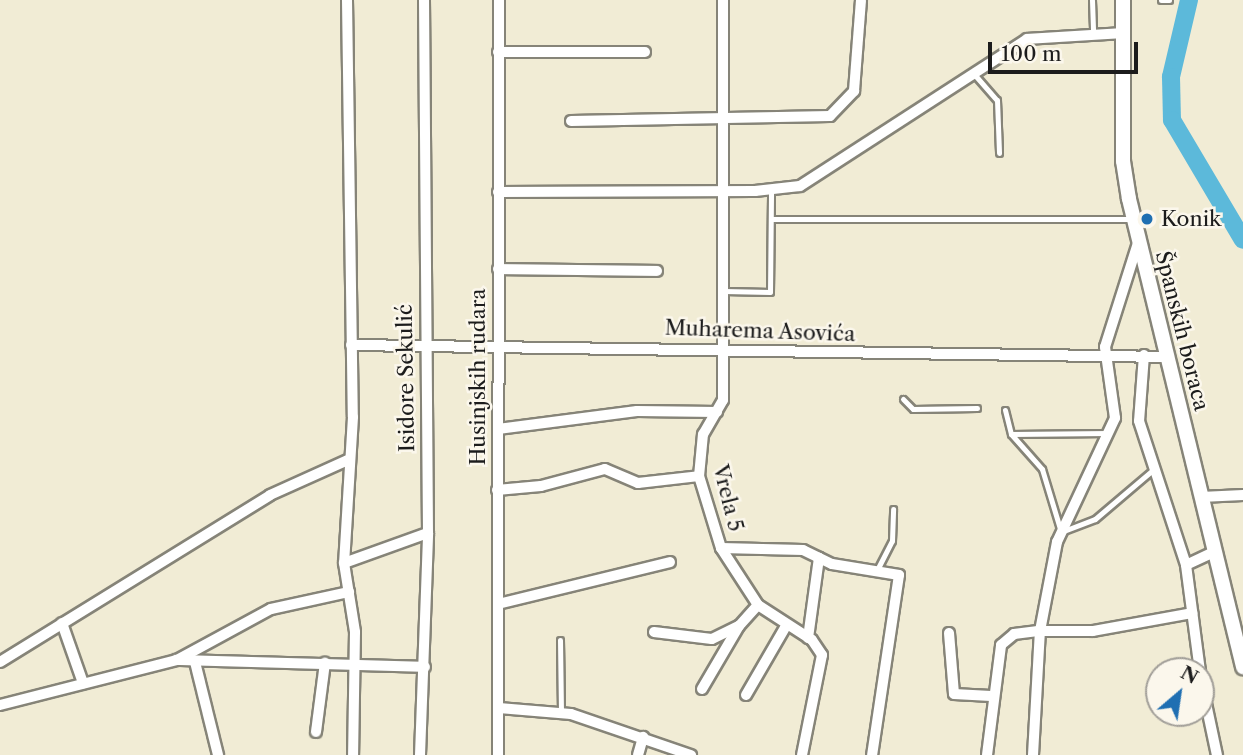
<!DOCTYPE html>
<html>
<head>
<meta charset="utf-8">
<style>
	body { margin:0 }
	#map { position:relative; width:1243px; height:755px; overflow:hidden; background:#f1ecd5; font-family:"Libre Caslon Text",serif }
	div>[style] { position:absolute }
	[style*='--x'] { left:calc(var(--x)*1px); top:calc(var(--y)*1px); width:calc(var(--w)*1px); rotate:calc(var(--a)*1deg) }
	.river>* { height:18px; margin:-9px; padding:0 9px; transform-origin:9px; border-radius:9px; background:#5cb9da }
	.roads { filter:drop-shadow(2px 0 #868478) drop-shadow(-2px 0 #868478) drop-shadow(0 2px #868478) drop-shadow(0 -2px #868478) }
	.lane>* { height:5px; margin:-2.5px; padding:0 2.5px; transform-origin:2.5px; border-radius:2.5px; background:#fff }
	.street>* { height:10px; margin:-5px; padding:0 5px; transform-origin:5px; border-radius:5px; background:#fff }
	.secondary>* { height:14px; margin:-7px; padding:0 7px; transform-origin:7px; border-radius:7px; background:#fff }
	.dots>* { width:19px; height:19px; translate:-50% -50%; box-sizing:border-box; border:4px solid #fbf7ec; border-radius:50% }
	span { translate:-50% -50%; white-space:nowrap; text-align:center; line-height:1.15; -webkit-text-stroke:5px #fbf7ec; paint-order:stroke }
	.poi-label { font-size:21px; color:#1c1c1c }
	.left { translate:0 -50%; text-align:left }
	.street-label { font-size:21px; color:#1c1c1c }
	.north { position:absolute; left:1145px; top:657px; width:70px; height:70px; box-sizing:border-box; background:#fbf7ec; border:2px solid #a29f99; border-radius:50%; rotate:29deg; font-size:19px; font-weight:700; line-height:28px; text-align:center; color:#1c1c1c }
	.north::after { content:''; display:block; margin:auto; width:24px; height:32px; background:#1f6fb2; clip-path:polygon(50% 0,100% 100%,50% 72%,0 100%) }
	.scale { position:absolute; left:988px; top:42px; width:150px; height:32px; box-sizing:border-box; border:4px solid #1c1c1c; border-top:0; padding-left:9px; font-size:21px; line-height:24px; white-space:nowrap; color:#1c1c1c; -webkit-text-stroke:5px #fbf7ec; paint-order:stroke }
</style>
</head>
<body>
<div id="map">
	<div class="river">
		<i style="--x:1189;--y:0;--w:79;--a:103.2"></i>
		<i style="--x:1171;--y:77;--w:43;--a:88.7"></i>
		<i style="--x:1172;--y:120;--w:139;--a:59.4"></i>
	</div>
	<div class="roads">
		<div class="lane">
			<i style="--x:1092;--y:0;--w:33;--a:88"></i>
			<i style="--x:1161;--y:0;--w:8;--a:0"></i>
			<i style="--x:974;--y:74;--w:35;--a:49"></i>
			<i style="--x:997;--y:100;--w:53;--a:87.8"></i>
			<i style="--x:771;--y:219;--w:361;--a:0"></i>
			<i style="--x:724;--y:291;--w:46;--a:1.2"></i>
			<i style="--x:770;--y:292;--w:101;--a:-89.4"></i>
			<i style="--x:903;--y:399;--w:14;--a:45"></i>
			<i style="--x:913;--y:409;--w:64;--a:-0.9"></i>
			<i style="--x:1005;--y:410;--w:25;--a:76"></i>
			<i style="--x:1011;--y:434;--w:47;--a:48.5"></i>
			<i style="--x:1042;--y:469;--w:66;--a:73.2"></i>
			<i style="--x:1061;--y:532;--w:36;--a:-21"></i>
			<i style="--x:1095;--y:519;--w:77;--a:-40.3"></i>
			<i style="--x:1011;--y:434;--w:98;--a:-0.6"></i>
			<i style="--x:878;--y:568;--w:30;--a:-63"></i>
			<i style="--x:892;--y:541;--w:32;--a:-88"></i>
			<i style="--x:560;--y:640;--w:71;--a:89.2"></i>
		</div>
		<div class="street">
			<i style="--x:347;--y:0;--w:417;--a:89.2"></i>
			<i style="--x:353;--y:417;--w:146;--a:93.5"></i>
			<i style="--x:344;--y:563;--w:70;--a:80.9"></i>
			<i style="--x:355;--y:632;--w:123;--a:90.9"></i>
			<i style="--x:723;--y:0;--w:400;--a:90"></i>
			<i style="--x:723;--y:400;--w:39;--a:120"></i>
			<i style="--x:703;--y:434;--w:42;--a:95.4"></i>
			<i style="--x:699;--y:476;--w:75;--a:73"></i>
			<i style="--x:721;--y:548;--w:68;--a:57"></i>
			<i style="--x:758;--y:605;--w:64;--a:32.9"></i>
			<i style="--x:812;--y:640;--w:18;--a:56"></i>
			<i style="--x:822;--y:655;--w:102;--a:101.3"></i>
			<i style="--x:498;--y:52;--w:147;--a:0"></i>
			<i style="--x:571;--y:121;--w:259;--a:-1.1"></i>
			<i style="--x:830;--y:116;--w:35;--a:-46"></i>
			<i style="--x:854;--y:91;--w:91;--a:-85.6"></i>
			<i style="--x:498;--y:192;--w:257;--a:-0.2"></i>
			<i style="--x:755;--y:191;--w:45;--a:-6.3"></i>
			<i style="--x:800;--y:186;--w:270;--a:-32.9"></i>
			<i style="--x:1027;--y:39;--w:96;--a:-3.6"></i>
			<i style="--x:498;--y:269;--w:159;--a:0.7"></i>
			<i style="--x:351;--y:345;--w:816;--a:0.84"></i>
			<i style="--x:1144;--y:355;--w:66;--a:94.3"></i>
			<i style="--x:1139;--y:421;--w:151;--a:71.9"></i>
			<i style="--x:1186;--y:565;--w:107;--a:82.5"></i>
			<i style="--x:498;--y:429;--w:140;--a:-7.4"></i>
			<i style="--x:637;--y:411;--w:80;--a:0.7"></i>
			<i style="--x:497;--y:490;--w:44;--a:-5.2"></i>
			<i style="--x:541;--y:486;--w:66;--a:-14.9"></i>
			<i style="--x:605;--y:469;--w:36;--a:23"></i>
			<i style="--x:638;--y:483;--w:61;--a:-6.5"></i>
			<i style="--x:1201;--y:497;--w:42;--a:-2.7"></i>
			<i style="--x:721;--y:548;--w:82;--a:1.4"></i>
			<i style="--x:803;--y:550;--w:32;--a:26"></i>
			<i style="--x:832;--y:564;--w:68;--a:9.3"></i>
			<i style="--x:899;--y:575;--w:182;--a:98.5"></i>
			<i style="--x:344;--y:563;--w:89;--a:-19.7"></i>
			<i style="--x:1186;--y:565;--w:31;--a:-25"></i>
			<i style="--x:498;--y:604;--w:177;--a:-13.7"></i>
			<i style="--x:62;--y:623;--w:64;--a:70.7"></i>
			<i style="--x:654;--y:632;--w:58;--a:6.9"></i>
			<i style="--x:712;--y:639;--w:30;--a:-26"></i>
			<i style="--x:739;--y:626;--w:28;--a:-48"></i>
			<i style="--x:949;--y:633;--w:61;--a:85.3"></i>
			<i style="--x:954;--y:694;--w:37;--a:3"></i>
			<i style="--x:808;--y:638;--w:81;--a:-82.2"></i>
			<i style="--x:177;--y:660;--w:107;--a:-28.5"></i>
			<i style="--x:271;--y:609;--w:80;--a:-12.3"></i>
			<i style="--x:0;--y:662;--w:317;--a:-31.7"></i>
			<i style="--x:270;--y:495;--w:85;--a:-24.2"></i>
			<i style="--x:195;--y:662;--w:96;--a:76.1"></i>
			<i style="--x:1201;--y:680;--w:77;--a:78"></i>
			<i style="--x:702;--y:689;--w:73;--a:-59.6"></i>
			<i style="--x:746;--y:695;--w:80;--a:-59.9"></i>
			<i style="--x:0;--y:705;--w:182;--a:-14.3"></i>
			<i style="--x:176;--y:660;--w:249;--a:1.6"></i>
			<i style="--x:499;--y:708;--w:72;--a:4.8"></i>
			<i style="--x:571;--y:714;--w:127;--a:18.9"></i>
			<i style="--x:316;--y:732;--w:70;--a:-82.6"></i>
			<i style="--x:420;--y:755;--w:222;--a:-87.9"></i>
			<i style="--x:428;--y:533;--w:533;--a:-90.43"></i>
			<i style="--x:498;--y:755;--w:755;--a:-89.92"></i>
			<i style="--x:638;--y:755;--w:19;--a:-74"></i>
			<i style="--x:987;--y:755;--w:111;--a:-82.7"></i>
			<i style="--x:1001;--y:645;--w:17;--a:-40"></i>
			<i style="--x:1014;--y:634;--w:26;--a:-7"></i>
			<i style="--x:1040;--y:631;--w:91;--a:-79.2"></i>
			<i style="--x:1057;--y:542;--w:137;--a:-64.9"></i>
			<i style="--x:1115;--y:418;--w:72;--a:-98"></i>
			<i style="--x:1105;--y:347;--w:112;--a:-72.4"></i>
			<i style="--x:1033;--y:755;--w:124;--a:-86.8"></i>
			<i style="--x:1040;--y:631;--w:53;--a:0"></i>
			<i style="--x:1093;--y:631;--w:101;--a:-10.3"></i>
		</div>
		<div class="secondary">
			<i style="--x:1123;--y:0;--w:161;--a:90"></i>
			<i style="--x:1123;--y:161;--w:38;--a:81"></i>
			<i style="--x:1129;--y:199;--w:482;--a:76.3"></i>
		</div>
	</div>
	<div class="dots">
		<i style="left:1147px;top:219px;background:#1f6fb2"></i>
	</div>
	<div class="poi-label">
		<span class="left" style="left:1161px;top:219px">Konik</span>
	</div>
	<div class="street-label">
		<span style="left:760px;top:331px;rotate:2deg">Muharema Asovića</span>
		<span style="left:1182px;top:331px;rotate:76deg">Španskih boraca</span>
		<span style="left:478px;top:377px;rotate:-90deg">Husinjskih rudara</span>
		<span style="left:406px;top:378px;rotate:-91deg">Isidore Sekulić</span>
		<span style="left:728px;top:498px;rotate:76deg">Vrela 5</span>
	</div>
	<div class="north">N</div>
	<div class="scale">100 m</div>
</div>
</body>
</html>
